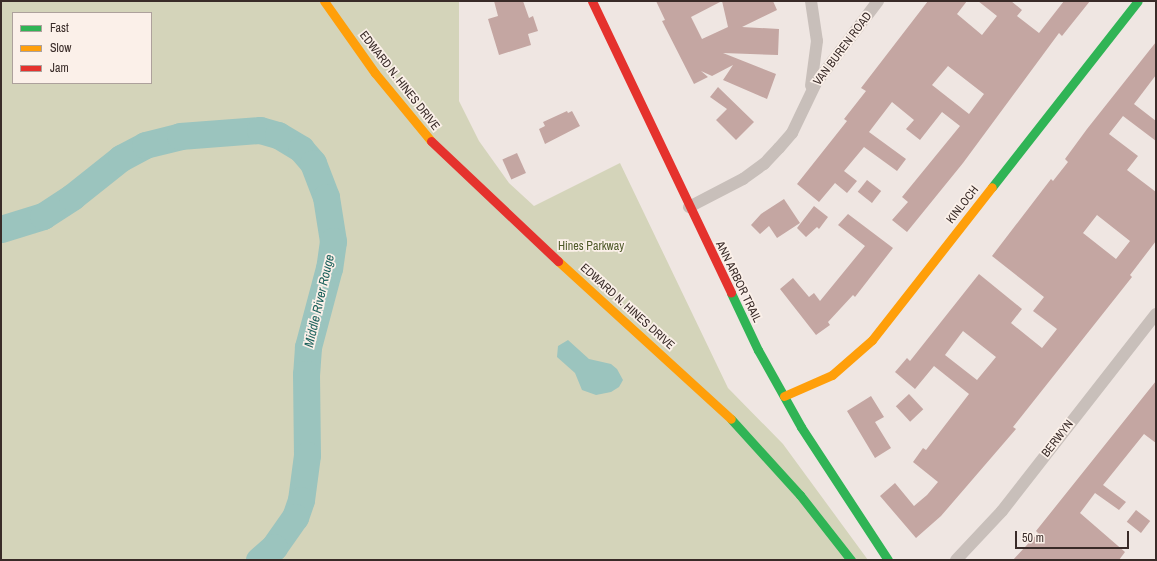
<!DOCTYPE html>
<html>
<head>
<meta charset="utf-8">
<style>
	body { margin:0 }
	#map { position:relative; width:1157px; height:561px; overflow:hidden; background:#efe6e2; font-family:"Archivo Narrow",sans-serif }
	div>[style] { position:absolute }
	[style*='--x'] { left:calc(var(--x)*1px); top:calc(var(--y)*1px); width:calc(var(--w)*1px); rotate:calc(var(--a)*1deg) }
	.green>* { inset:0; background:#d4d4ba }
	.water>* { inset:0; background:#9bc4be }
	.river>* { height:27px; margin:-13.5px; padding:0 13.5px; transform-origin:13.5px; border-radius:13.5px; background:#9bc4be }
	.building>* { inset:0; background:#c4a6a2; transform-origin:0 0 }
	.street>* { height:12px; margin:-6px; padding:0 6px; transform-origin:6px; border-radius:6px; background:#c8bfba }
	.fast>* { height:9px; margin:-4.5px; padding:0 4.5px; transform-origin:4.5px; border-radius:4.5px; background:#30b455 }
	.slow>* { height:9px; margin:-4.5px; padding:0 4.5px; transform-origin:4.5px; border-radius:4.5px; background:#ff9f0a }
	.jam>* { height:9px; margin:-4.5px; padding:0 4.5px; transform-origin:4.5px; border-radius:4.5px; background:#e5322d }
	span { translate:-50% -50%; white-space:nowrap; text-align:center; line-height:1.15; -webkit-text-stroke:3.5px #fbf0e9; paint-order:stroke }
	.street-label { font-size:12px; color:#392b28 }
	.park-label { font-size:12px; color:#4f5a29 }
	.water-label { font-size:13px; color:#195f5a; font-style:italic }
	.frame { position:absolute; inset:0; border:2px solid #392b28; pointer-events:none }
	.legend { position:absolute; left:12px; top:12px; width:140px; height:72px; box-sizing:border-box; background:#fbf0e9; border:1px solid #ada19c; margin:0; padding:5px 7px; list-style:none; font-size:12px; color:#392b28 }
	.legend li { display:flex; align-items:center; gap:8px; height:20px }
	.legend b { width:20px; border:1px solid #ada19c }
	.scale { position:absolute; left:1015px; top:531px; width:114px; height:18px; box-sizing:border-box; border:2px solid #392b28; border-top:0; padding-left:5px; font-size:12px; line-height:14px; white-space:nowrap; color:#392b28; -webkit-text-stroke:3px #fbf0e9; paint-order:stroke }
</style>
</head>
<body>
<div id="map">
	<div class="green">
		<i style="clip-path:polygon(evenodd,1px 1px,459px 1px,459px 101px,479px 141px,509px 183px,534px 206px,620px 163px,728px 388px,783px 444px,868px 560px,1px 560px,1px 1px,13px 13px,151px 13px,151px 83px,13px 83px,13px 13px)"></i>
	</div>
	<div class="water">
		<i style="clip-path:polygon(568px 340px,589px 359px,611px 364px,617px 369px,623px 380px,619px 387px,611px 392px,596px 395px,582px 390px,575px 373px,557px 357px,558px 346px)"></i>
	</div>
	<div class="river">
		<i style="--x:1;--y:229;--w:44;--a:-17.2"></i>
		<i style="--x:43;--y:216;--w:35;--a:-33"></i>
		<i style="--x:72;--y:197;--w:63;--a:-38.5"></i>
		<i style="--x:121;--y:158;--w:27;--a:-28"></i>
		<i style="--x:145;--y:145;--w:36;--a:-14"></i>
		<i style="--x:180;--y:136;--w:80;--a:-4.3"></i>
		<i style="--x:260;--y:130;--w:19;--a:16"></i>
		<i style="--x:278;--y:135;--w:27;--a:31"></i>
		<i style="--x:301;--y:149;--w:18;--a:49"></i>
		<i style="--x:313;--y:163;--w:36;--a:69"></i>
		<i style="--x:326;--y:197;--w:45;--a:81"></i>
		<i style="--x:333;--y:241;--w:27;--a:98"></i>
		<i style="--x:329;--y:268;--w:82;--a:104.9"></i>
		<i style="--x:308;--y:347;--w:27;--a:94"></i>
		<i style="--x:306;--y:374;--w:81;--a:89.3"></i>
		<i style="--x:307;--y:455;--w:45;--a:97.6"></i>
		<i style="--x:301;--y:500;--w:18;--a:109"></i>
		<i style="--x:295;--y:517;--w:37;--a:125"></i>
		<i style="--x:274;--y:547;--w:20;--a:139"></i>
	</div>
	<div class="building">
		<i style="clip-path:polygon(494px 1px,523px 1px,529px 18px,533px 16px,538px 31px,528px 34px,531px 45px,499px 55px,488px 19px,498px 16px)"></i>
		<i style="clip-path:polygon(evenodd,656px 1px,773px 1px,777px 10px,742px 27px,779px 29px,778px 55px,723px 53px,776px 74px,767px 99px,723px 80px,733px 65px,712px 76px,701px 71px,708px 77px,694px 84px,662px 21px,665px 20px,656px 1px,722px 1px,728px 27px,702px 39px,691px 17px,722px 1px)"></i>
		<i style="clip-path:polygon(evenodd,928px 1px,967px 1px,957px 14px,982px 35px,997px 16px,978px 1px,1011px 1px,1022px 10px,1017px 16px,1039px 33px,1064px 1px,1090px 1px,1062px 36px,1059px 33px,963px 163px,907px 232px,892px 220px,908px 202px,902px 197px,960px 126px,942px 112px,920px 140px,906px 129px,914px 120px,892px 102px,869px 132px,906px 159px,897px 171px,864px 147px,844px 171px,857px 181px,847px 193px,835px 183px,819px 202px,797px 184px,847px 121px,844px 119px,866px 91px,861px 88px,928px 1px,948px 66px,984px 94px,969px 114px,932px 85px,948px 66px)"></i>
		<i style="clip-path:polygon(evenodd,1156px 42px,1156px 75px,1134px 104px,1156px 121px,1156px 141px,1123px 116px,1109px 134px,1138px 156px,1127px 170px,1156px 192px,1156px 241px,1130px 275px,1132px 277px,1013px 427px,1016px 429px,941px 516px,916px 538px,880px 496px,895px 483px,914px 506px,927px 495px,938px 482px,913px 462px,923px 448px,926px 450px,969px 394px,934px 366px,915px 389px,895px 372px,907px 358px,910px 361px,979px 274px,1022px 309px,1011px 323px,1042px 348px,1057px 329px,1033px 311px,1044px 297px,992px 256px,1051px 179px,1053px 181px,1068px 162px,1065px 159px,1087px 129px,1156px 42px,1097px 215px,1130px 241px,1116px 259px,1083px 233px,1097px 215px,1156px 42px,963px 331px,996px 357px,977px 380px,945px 355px,963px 331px)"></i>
		<i style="clip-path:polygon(718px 87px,754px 122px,736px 140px,716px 120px,727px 109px,710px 97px)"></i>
		<i style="clip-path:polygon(567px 111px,568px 113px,572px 111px,580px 126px,545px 144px,539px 129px,545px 126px,543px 122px)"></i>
		<i style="left:517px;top:153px;width:22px;height:16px;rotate:66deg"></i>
		<i style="left:867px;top:180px;width:18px;height:15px;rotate:38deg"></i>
		<i style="clip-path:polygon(784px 199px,800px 223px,777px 238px,769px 226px,760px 234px,751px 225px,761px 214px)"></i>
		<i style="clip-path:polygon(814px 206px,828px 217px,819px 229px,817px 227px,806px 237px,797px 228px)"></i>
		<i style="clip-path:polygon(848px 214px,893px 248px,855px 297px,853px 295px,828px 322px,830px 325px,816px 335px,780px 289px,793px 278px,809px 297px,814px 293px,820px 301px,865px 246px,838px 225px)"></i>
		<i style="clip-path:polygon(1156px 381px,1156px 443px,1144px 434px,1103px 485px,1126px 502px,1119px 510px,1095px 493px,1080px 513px,1125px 552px,1119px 560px,1013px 560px,1038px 533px,1036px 531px)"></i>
		<i style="left:909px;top:394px;width:21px;height:18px;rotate:47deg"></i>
		<i style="clip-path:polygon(871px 396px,884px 417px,875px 422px,891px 448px,875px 458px,847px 411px)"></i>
		<i style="left:1136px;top:510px;width:18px;height:15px;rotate:38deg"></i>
	</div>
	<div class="street">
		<i style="--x:811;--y:1;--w:40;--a:81.5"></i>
		<i style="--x:817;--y:41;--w:45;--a:97.6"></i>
		<i style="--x:689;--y:207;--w:61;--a:-27.4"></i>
		<i style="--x:743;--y:179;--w:26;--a:-36"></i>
		<i style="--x:764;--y:164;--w:22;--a:-47"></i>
		<i style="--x:779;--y:148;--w:20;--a:-49"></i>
		<i style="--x:792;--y:133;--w:55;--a:-64.4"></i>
		<i style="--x:816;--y:83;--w:103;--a:-52.9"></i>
		<i style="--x:956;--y:560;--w:67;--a:-46.8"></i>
		<i style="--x:1002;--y:511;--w:250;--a:-52"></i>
	</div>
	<div class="fast">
		<i style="--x:992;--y:187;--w:236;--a:-51.9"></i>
		<i style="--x:731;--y:293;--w:63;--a:64.7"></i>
		<i style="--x:758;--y:350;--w:88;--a:60.8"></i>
		<i style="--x:801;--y:427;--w:159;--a:56.8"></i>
		<i style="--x:731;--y:419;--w:103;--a:47.8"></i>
		<i style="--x:800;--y:495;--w:83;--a:51.9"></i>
	</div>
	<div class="slow">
		<i style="--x:324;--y:1;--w:88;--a:54.7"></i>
		<i style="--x:375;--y:73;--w:88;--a:50.5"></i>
		<i style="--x:558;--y:261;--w:234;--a:42.4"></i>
		<i style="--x:784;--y:396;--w:52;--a:-23.6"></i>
		<i style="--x:832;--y:375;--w:53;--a:-41.2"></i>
		<i style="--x:872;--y:340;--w:194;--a:-51.9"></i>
	</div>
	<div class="jam">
		<i style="--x:592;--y:1;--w:323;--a:64.5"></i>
		<i style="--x:431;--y:141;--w:175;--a:43.4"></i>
	</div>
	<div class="street-label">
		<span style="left:843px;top:49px;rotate:-53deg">VAN BUREN ROAD</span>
		<span style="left:399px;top:81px;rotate:52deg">EDWARD N. HINES DRIVE</span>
		<span style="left:963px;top:205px;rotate:-52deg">KINLOCH</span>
		<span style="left:738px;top:282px;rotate:64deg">ANN ARBOR TRAIL</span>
		<span style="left:627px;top:307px;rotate:42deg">EDWARD N. HINES DRIVE</span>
		<span style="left:1058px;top:439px;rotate:-52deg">BERWYN</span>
	</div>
	<div class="park-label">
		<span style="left:591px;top:247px">Hines Parkway</span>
	</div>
	<div class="water-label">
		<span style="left:320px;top:301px;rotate:-77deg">Middle River Rouge</span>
	</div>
	<div class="frame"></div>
	<ul class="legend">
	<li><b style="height:5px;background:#30b455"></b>Fast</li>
	<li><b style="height:5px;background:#ff9f0a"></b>Slow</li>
	<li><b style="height:5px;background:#e5322d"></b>Jam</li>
	</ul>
	<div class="scale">50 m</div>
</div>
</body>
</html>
